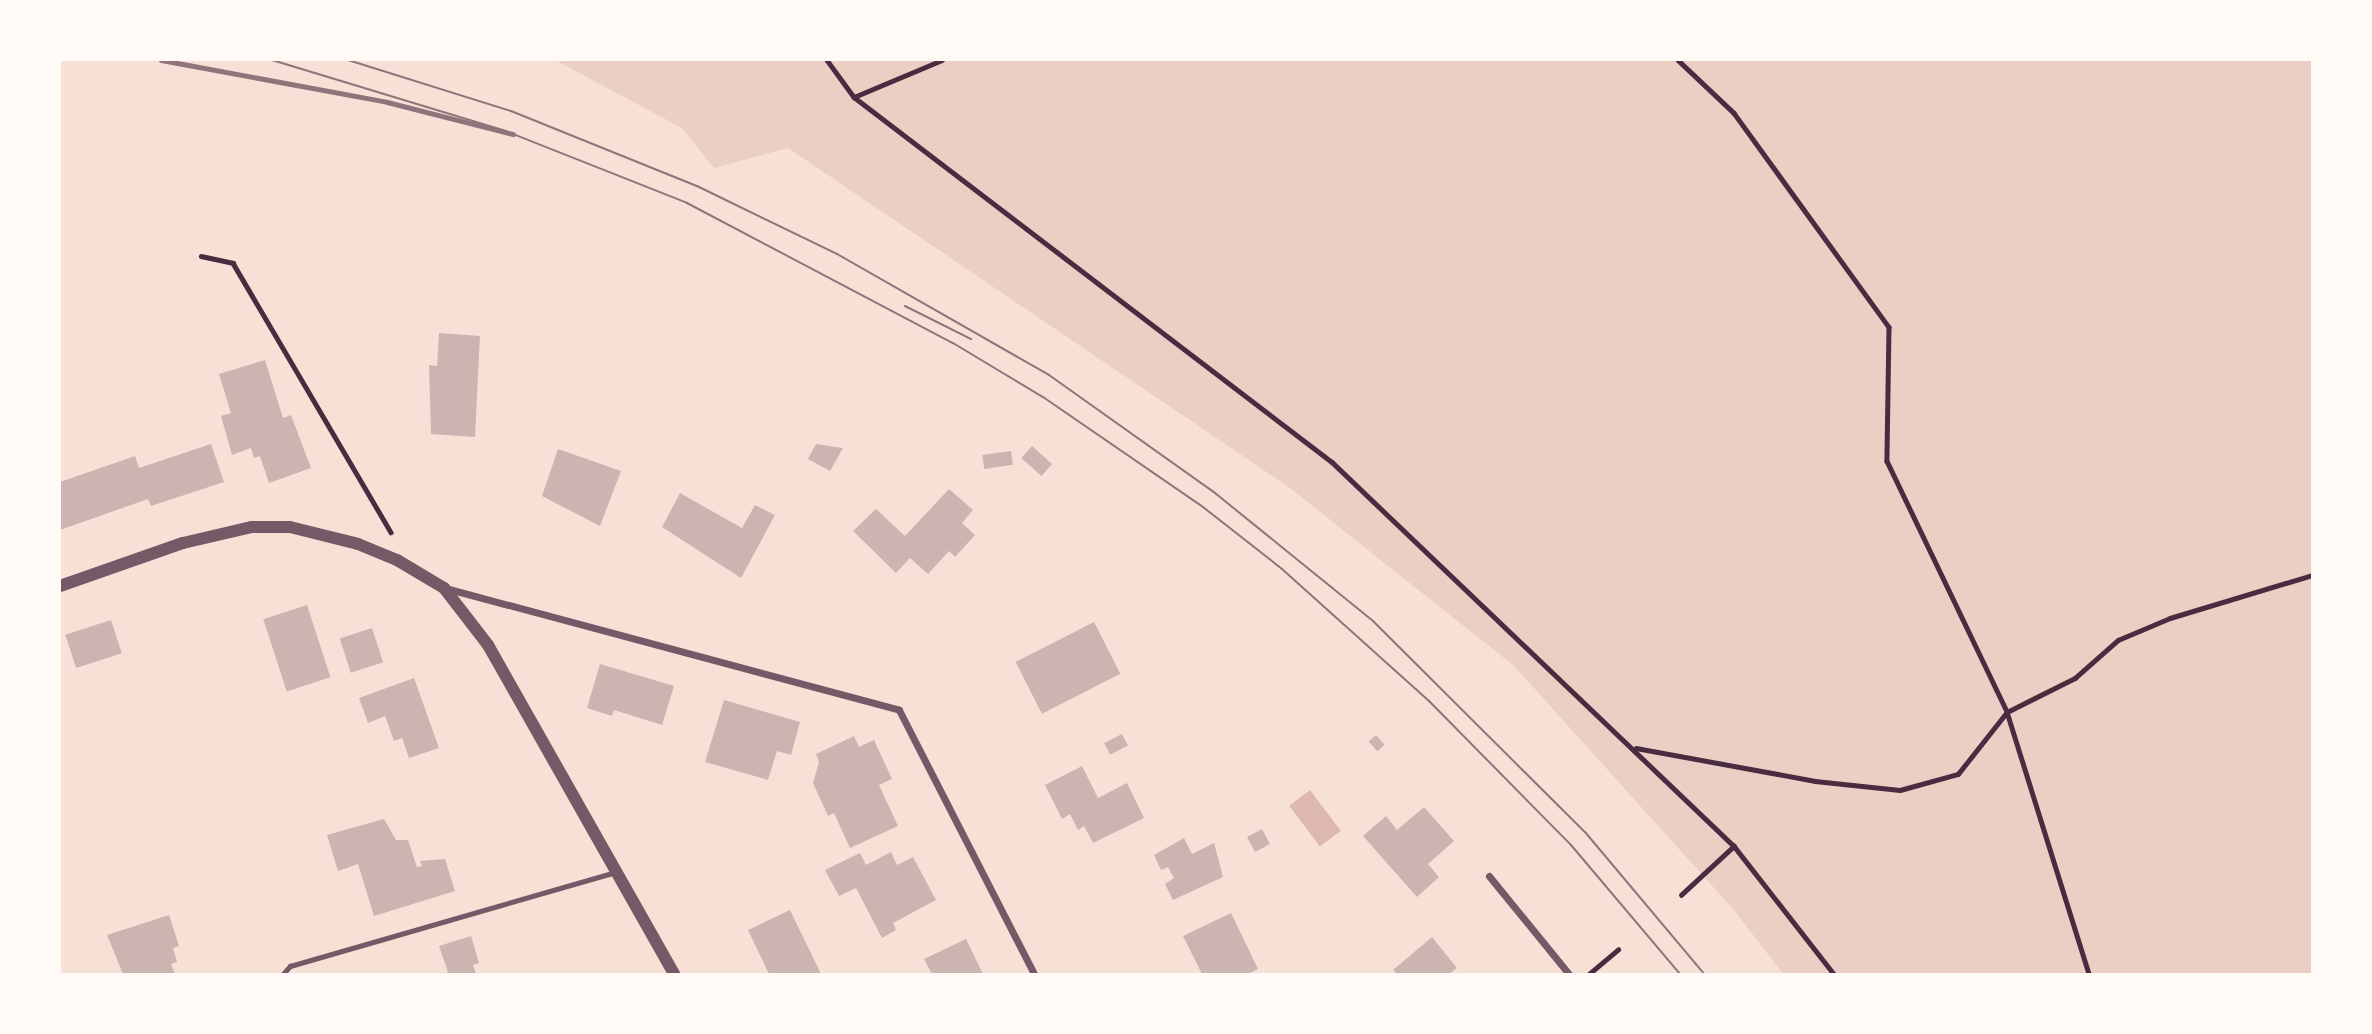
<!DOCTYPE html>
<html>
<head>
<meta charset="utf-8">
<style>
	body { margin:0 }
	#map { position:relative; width:2372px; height:1034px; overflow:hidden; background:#f7e1d7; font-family:Rubik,sans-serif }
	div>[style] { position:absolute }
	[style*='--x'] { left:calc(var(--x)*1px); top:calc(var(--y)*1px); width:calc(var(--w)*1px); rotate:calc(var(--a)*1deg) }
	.green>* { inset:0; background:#ebcfc5 }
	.water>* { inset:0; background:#dcb8b0; transform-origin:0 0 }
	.building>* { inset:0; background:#ccb4b1; transform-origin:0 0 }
	.path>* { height:4.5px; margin:-2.25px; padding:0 2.25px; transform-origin:2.25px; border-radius:2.25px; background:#4a2c40 }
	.service>* { height:5px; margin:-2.5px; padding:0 2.5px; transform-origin:2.5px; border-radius:2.5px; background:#755966 }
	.minor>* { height:7px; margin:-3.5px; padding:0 3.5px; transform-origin:3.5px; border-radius:3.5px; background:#755966 }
	.tertiary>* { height:12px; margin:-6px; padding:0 6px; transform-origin:6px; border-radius:6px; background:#755966 }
	.tram>* { height:2px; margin:-1px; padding:0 1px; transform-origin:1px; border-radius:1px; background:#8f747c }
	.rail>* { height:5px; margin:-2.5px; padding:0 2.5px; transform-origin:2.5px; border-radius:2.5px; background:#8f747c }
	span { translate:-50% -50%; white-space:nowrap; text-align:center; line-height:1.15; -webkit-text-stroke:5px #fffaf5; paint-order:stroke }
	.frame { position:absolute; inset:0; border:61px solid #fffaf5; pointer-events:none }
</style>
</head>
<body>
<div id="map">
	<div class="green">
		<i style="clip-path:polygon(555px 60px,2312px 60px,2312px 974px,1783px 974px,1734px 910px,1514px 666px,1290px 488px,788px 148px,714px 168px,682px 128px)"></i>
	</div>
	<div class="water">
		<i style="left:1310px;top:790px;width:51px;height:26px;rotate:53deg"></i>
	</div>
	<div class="building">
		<i style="clip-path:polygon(439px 333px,480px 336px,475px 437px,431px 434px,429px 365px,437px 366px)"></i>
		<i style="clip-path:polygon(265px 360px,283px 418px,291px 415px,311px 468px,269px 483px,260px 456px,254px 458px,251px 448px,232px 455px,221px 416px,231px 413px,219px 374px)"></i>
		<i style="clip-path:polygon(211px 444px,224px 482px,151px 506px,148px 499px,60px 530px,60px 482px,135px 456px,139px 468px)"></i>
		<i style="clip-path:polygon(816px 444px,843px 448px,830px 471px,808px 459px)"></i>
		<i style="left:1032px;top:446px;width:27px;height:16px;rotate:42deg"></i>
		<i style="clip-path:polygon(558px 449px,621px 471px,600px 526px,542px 496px)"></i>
		<i style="left:1011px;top:451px;width:14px;height:29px;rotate:82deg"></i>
		<i style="clip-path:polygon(949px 489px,973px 510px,962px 523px,975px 535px,955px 557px,949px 551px,928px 574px,910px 558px,896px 573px,853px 531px,876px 509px,905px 536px)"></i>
		<i style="clip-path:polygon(680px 493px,742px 528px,755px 505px,775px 515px,741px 578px,662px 527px)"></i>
		<i style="left:307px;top:605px;width:76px;height:46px;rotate:72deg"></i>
		<i style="left:111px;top:620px;width:35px;height:48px;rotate:72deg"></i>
		<i style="left:1094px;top:622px;width:58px;height:88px;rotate:63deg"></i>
		<i style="left:372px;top:628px;width:36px;height:34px;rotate:72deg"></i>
		<i style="clip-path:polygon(600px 664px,674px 686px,662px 725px,614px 710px,612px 716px,587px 708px)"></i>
		<i style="clip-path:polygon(414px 678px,439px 748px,409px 758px,402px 738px,394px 741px,385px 716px,368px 723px,359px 698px)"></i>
		<i style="clip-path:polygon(724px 700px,800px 722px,791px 755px,777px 751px,768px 780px,705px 762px)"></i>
		<i style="left:1122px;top:734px;width:13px;height:20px;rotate:63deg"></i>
		<i style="left:1376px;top:735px;width:13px;height:10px;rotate:48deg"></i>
		<i style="clip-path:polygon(854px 736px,859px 747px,874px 740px,892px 779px,879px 785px,898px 826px,850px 848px,834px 813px,828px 816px,813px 783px,819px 762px,816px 754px)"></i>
		<i style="clip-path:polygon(1082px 766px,1098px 798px,1127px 783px,1144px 818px,1093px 843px,1084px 826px,1078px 830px,1070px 814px,1062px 819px,1045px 785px)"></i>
		<i style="clip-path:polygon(1424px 807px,1454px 841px,1428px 864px,1439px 877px,1417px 897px,1363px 836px,1386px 816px,1397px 830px)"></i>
		<i style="clip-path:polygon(384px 819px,396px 840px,408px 840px,417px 867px,422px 866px,420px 861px,445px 859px,455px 891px,374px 916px,358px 864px,338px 871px,327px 835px)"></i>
		<i style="left:1262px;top:829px;width:17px;height:17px;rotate:62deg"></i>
		<i style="clip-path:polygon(1184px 838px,1192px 854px,1214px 843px,1223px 877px,1173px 900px,1165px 884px,1174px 878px,1168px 867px,1161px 870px,1154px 855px)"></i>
		<i style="clip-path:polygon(891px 852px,897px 865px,913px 857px,936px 900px,893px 923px,896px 930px,882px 938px,856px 888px,839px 896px,825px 870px,860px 853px,866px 865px)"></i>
		<i style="clip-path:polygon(790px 910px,821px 974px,769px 974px,748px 930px)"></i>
		<i style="clip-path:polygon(1231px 913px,1258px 969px,1248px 974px,1202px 974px,1183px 936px)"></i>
		<i style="clip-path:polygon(169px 915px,179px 946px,173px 948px,177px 962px,171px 964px,175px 974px,123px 974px,107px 935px)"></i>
		<i style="clip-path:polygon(471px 936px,479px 963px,473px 965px,476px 974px,443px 974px,448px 972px,439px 946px)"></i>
		<i style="clip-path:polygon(1432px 937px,1457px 968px,1449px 974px,1397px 974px,1393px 970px)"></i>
		<i style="clip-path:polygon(966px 939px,983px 974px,932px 974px,924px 959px)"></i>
	</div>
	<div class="path">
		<i style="--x:827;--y:60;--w:46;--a:53.9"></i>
		<i style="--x:854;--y:97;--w:601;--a:37.37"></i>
		<i style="--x:1332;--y:462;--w:556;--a:43.69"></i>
		<i style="--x:1734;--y:846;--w:162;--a:52"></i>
		<i style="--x:1678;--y:60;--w:77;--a:43.4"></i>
		<i style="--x:1734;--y:113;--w:264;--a:54.1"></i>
		<i style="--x:1889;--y:327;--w:134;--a:90.9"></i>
		<i style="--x:1887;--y:461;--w:278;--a:64.4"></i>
		<i style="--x:2007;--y:712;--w:275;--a:72.6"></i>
		<i style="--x:854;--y:97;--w:95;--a:-22.8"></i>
		<i style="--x:201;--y:256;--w:33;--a:12"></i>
		<i style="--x:233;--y:263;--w:312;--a:59.6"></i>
		<i style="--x:1636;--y:748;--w:182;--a:10.4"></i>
		<i style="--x:1815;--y:781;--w:85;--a:6"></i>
		<i style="--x:1900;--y:790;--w:60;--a:-15.4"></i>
		<i style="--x:1958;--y:774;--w:79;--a:-51.7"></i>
		<i style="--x:2007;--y:712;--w:76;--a:-26.6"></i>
		<i style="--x:2075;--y:678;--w:57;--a:-41.5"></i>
		<i style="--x:2118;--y:640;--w:56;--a:-22.9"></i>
		<i style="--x:2170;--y:618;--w:148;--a:-16.8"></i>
		<i style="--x:1681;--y:895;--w:72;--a:-42.8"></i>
		<i style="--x:1589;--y:974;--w:38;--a:-40"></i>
	</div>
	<div class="service">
		<i style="--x:283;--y:974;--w:11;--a:-49"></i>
		<i style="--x:290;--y:966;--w:339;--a:-16.1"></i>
	</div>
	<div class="minor">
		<i style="--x:445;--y:588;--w:470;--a:15"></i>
		<i style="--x:899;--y:710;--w:297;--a:62.9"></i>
		<i style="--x:1489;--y:876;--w:127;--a:50.8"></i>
	</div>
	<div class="tertiary">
		<i style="--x:60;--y:586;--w:130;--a:-19.3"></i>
		<i style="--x:183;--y:543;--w:71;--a:-13.1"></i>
		<i style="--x:252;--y:527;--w:38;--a:0"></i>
		<i style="--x:290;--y:527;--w:70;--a:14"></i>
		<i style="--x:358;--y:544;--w:42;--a:22.3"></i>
		<i style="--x:397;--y:560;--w:55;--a:30.8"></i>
		<i style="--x:444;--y:588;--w:72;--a:52.3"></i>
		<i style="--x:488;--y:645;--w:378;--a:60.5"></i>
	</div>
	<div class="tram">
		<i style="--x:272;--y:60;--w:241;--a:16.9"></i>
		<i style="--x:503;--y:130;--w:198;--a:21.6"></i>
		<i style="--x:687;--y:203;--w:301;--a:27.8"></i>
		<i style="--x:953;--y:343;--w:105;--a:31"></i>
		<i style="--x:1043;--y:397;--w:194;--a:34.5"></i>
		<i style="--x:1203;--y:507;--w:100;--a:38.1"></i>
		<i style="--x:1282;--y:569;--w:199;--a:41.9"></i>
		<i style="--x:1430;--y:702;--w:201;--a:45.4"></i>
		<i style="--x:1571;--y:845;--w:169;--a:49.8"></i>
		<i style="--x:348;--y:60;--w:171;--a:17.4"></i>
		<i style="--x:511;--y:111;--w:201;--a:22"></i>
		<i style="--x:697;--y:186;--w:156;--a:25.9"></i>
		<i style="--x:837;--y:254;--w:244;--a:29.7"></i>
		<i style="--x:1049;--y:375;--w:204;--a:35.4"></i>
		<i style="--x:1215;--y:493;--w:203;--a:39"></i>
		<i style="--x:1373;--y:621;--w:299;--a:44.9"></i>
		<i style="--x:1585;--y:832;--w:185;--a:50"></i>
		<i style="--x:905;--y:306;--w:74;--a:26.6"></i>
	</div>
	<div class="rail">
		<i style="--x:161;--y:60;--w:230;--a:10.5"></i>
		<i style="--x:387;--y:102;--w:130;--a:14.3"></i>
	</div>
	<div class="frame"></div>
</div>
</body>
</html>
